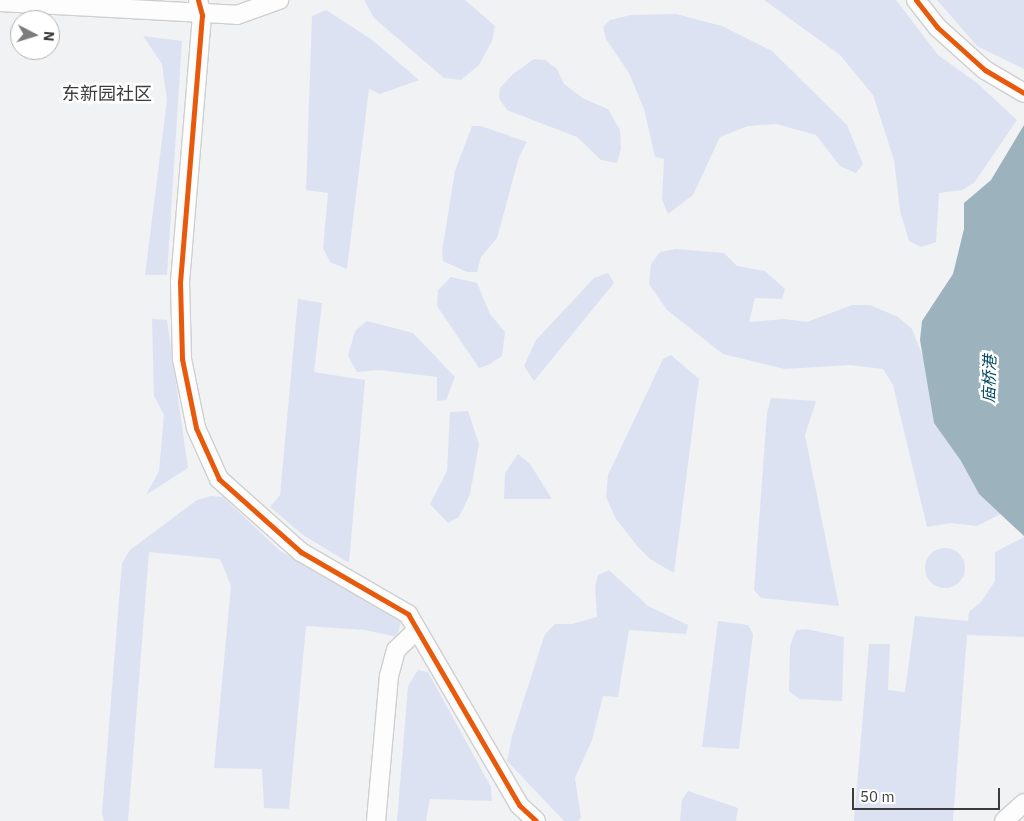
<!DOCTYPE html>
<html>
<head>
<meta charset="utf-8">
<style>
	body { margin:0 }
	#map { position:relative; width:1024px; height:821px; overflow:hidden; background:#f1f2f3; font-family:"IBM Plex Sans","Noto Sans SC",sans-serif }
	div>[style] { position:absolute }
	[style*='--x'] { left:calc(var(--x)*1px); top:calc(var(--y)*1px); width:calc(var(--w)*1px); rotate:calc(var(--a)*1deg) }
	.green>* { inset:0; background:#dde2f2 }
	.round { border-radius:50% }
	.water>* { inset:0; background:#9cb3be }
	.roads { filter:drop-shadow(1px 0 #cfcfd0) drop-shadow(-1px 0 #cfcfd0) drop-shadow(0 1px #cfcfd0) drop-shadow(0 -1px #cfcfd0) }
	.minor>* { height:18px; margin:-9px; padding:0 9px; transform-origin:9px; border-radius:9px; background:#fdfdfd }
	.cycleway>* { height:5px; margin:-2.5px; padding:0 2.5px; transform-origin:2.5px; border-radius:2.5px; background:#e8590c }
	span { translate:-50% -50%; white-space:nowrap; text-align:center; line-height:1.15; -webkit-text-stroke:5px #fff; paint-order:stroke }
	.water-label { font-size:16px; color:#024960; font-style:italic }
	.quarter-label { font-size:18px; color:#3c3c3d }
	.north { position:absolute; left:10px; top:10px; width:50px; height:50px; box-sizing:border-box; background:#fff; border:1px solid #b1b1b1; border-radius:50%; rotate:95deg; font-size:14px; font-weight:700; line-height:20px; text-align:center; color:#3c3c3d }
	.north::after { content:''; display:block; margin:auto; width:18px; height:22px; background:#7b7c7d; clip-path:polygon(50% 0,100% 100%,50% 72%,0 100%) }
	.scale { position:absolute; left:852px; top:788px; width:148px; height:22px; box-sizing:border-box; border:2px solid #3c3c3d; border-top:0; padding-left:6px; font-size:15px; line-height:18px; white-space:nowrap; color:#3c3c3d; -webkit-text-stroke:4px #fff; paint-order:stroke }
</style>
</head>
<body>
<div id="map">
	<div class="green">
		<i style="clip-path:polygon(364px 0,465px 0,495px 26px,492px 41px,479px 65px,461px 80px,444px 78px,374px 18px)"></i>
		<i style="clip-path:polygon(764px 0,896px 0,938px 55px,977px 83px,1017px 120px,974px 183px,962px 190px,939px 193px,936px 242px,921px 247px,909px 241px,900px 211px,894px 160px,873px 95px,840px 55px)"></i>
		<i style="clip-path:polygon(937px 0,1024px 0,1024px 69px,977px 46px)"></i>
		<i style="clip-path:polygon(326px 10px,371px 39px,419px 80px,380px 94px,369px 89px,347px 269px,330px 262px,323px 248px,328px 193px,306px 190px,312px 16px)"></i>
		<i style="clip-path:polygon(676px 14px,722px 26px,772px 51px,847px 125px,863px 164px,856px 173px,840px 166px,816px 135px,776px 124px,748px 126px,720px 137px,693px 195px,668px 214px,662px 200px,664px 159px,655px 157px,644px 109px,629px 73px,606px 39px,603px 27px,610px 20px,631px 15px)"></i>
		<i style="clip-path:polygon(143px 36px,182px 41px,167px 275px,145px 275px,167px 100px,162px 64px)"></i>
		<i style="clip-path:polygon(534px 59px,545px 60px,557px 69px,564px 84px,584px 99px,608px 109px,620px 130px,621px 149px,617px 163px,601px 160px,577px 137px,507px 110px,499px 98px,500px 88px,513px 74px)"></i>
		<i style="clip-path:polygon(472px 126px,481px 126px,527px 142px,519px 157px,497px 238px,481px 257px,477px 272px,467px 272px,443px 261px,442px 251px,455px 171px)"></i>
		<i style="clip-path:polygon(676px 249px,724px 253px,737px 266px,765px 271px,785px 289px,782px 299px,755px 298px,749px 322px,784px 319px,807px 322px,852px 305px,870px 305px,898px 317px,912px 329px,925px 362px,934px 423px,961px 461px,979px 494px,1001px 514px,977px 526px,951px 523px,927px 527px,893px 385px,883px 369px,850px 365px,785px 369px,723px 354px,667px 310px,649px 284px,651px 264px,660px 252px)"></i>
		<i style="clip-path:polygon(608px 273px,614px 283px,534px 381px,524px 366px,536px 340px,594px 278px)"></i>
		<i style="clip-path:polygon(451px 277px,477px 283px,490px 314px,505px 332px,502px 356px,488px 365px,479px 368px,437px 306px,438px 290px)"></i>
		<i style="clip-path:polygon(298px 299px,322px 303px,314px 372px,365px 380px,349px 563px,303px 535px,270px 507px,280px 495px)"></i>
		<i style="clip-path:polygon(152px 319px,167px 320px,188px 468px,146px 495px,159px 471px,164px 415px,154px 396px)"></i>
		<i style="clip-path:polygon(367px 321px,413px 333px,455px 377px,446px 400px,437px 401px,437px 377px,379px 370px,357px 372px,348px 356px,355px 331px)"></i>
		<i style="clip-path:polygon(671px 355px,699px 379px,674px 573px,650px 559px,638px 547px,616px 519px,606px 497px,608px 475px,663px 359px)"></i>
		<i style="clip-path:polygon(771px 398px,816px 401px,805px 435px,839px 606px,761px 598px,754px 590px,767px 413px)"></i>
		<i style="clip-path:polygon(468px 411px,479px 444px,470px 494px,459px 517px,448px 523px,430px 504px,447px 471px,450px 412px)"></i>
		<i style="clip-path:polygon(518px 454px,530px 464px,552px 499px,504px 499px,505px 473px)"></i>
		<i style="clip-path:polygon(211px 496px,223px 497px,279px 550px,401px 622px,397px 637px,365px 630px,306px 626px,289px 809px,264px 808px,262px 769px,214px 768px,231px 586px,220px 559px,149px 552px,128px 821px,104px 821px,102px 813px,122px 563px,130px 550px,197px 500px)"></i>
		<i style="clip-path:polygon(1024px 537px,1024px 637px,967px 635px,953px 821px,854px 821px,869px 644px,890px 644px,888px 690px,905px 692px,915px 616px,968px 621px,969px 612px,981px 602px,995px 581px,995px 552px)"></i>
		<i class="round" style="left:925px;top:548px;width:40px;height:40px"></i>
		<i style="clip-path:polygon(609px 570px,648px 606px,688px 625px,686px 634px,629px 630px,618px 697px,603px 696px,592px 740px,575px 778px,581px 818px,578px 821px,564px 821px,507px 761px,512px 736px,545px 634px,555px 624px,572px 624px,597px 617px,595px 586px,598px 575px)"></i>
		<i style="clip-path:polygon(718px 621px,748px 625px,753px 634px,739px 749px,702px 747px)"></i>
		<i style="clip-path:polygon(806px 629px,844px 637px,842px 701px,799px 699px,789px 691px,790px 646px,796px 630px)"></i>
		<i style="clip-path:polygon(418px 670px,428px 672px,491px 787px,492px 801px,430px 799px,426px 821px,397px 821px,408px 686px)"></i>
		<i style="clip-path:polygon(688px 791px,738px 808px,736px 821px,680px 821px,682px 800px)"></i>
	</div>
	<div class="water">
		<i style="clip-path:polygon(1024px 125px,1024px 536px,979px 494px,961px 461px,934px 423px,920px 340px,922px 321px,953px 274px,964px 229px,964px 203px,991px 180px)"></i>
	</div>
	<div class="roads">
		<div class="minor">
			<i style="--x:198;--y:0;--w:16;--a:75"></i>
			<i style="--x:202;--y:15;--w:268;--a:94.7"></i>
			<i style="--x:180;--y:282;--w:77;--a:88.5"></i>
			<i style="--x:182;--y:359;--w:70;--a:78.5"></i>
			<i style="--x:196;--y:428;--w:56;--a:65.7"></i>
			<i style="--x:219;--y:479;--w:110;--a:41.7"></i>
			<i style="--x:301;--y:552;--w:124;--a:30.1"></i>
			<i style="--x:408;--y:614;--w:221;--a:59.8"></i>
			<i style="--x:519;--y:805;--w:23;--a:43"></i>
			<i style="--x:916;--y:0;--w:34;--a:52"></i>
			<i style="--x:937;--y:27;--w:64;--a:41.9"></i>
			<i style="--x:985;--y:70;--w:45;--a:30.5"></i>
			<i style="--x:0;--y:2;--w:237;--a:3.1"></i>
			<i style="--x:237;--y:15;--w:45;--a:-19.7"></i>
			<i style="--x:376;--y:821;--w:146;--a:-84.9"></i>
			<i style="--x:389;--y:676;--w:27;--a:-75"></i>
			<i style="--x:396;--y:650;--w:29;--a:-44"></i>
			<i style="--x:1004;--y:821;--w:27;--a:-42"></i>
		</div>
	</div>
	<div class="cycleway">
		<i style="--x:198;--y:0;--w:16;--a:75"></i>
		<i style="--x:202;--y:15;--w:268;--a:94.7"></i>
		<i style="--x:180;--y:282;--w:77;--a:88.5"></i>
		<i style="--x:182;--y:359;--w:70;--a:78.5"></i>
		<i style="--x:196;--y:428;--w:56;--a:65.7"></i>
		<i style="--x:219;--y:479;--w:110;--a:41.7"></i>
		<i style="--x:301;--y:552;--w:124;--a:30.1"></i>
		<i style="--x:408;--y:614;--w:221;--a:59.8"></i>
		<i style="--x:519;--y:805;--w:23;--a:43"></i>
		<i style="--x:916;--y:0;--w:34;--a:52"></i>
		<i style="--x:937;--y:27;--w:64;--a:41.9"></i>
		<i style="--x:985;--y:70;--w:45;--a:30.5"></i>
	</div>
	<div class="water-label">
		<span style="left:989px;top:379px;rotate:-88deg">庙桥港</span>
	</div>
	<div class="quarter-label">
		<span style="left:107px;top:94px">东新园社区</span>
	</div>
	<div class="north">N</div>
	<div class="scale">50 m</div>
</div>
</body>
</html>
